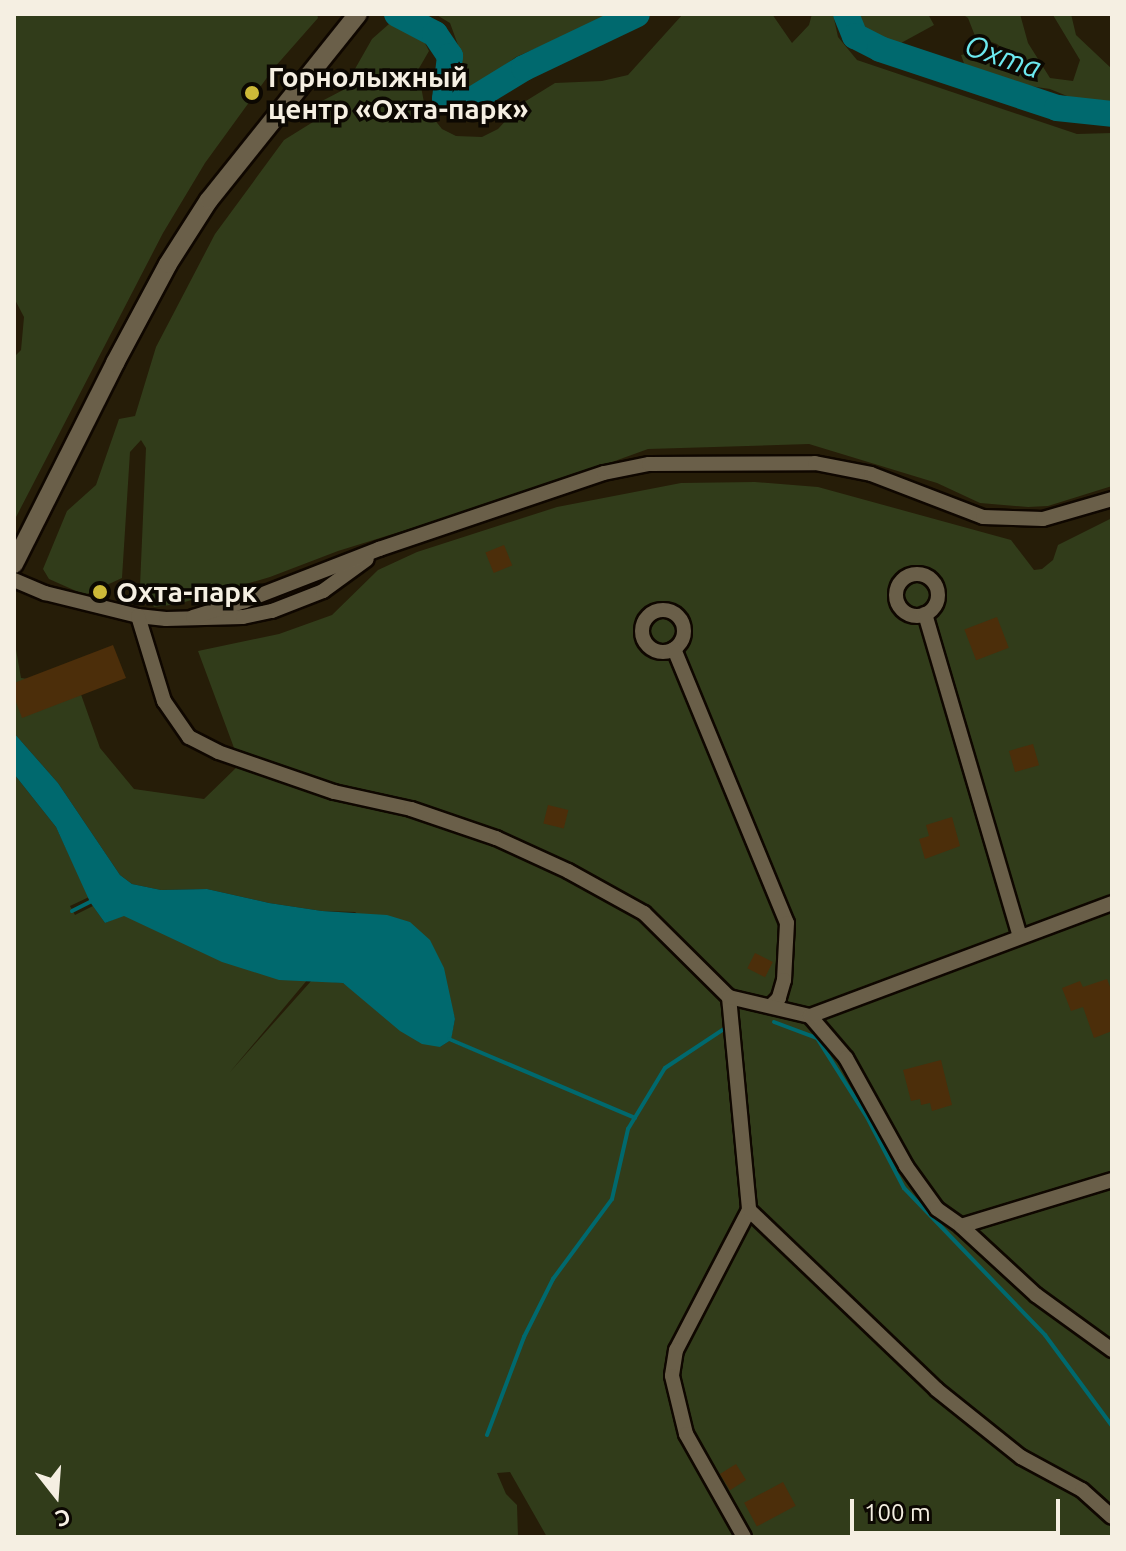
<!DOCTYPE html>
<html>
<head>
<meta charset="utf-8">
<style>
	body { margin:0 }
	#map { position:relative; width:1126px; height:1551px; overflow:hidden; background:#261d08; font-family:Ubuntu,sans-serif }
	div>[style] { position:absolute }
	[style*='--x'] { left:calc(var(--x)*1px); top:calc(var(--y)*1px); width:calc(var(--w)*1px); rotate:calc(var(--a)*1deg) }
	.green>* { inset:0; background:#313c1a }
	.water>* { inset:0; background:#00696e }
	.stream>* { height:4px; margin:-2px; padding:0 2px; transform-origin:2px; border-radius:2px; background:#00696e }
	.river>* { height:26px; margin:-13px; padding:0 13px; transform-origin:13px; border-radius:13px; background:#00696e }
	.building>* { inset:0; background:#4c2e0a; transform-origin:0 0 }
	.roads { filter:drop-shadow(2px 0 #0f0700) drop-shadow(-2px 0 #0f0700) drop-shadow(0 2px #0f0700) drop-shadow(0 -2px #0f0700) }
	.minor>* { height:14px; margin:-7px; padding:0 7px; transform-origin:7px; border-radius:7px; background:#6a5f49 }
	.minor>.ring { margin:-7px; padding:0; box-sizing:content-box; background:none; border:14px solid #6a5f49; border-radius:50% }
	.tertiary>* { height:18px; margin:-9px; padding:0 9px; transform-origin:9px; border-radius:9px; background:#6a5f49 }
	.dots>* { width:22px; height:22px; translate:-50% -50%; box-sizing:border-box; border:4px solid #0c0802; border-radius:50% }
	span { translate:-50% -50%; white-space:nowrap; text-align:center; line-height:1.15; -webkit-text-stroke:7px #0c0802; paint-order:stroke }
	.poi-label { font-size:28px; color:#f5efe2; font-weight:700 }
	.left { translate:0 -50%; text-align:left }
	.water-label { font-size:30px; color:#6ce8ef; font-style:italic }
	.frame { position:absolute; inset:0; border:16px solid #f5efe2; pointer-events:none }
	.north { position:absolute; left:16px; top:1455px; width:80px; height:80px; -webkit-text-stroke:6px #0c0802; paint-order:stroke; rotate:163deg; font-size:22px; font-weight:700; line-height:32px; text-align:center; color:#f5efe2 }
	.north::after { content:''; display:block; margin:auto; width:28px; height:36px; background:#f5efe2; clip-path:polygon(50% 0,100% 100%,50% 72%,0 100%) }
	.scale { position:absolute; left:850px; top:1499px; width:210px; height:36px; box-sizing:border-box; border:4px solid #f5efe2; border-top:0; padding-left:10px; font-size:24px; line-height:28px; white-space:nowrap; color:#f5efe2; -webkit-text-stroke:6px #0c0802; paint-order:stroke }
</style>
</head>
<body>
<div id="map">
	<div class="green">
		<i style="clip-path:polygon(14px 14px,317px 14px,318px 18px,274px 68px,205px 163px,163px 233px,14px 521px,14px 357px,21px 350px,24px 317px,14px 298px)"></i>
		<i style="clip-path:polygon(435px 14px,615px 14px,516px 57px,465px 94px,454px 86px,458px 45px,450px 23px)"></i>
		<i style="clip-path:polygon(683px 14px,772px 14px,792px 43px,809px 25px,812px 14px,833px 14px,838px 37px,857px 60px,1077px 134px,1112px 133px,1112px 486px,1048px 506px,1028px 507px,980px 503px,937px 483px,809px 444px,648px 449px,535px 490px,338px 551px,270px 577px,178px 604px,154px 607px,140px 586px,146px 448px,141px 440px,130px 452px,122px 578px,85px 595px,49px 579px,43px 569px,67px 511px,96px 485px,119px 419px,135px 416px,156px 347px,215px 234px,284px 140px,313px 122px,320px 102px,343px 90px,372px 39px,389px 24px,403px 22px,420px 33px,429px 51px,418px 70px,425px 108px,442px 129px,456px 136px,482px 137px,498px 129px,521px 104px,555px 83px,602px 81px,628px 75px)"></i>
		<i style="clip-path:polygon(853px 14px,928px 14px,934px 25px,901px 43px,876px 39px)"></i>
		<i style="clip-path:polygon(962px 14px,1020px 14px,1028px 43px,1050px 78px,1073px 81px,1080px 60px,1053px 15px,1047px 14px,1071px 14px,1076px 35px,1112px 69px,1112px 106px,1089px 105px,1050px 89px,996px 81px,966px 69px,961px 55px,970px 53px,1021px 64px,997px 44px,975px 36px,968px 18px)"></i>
		<i style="clip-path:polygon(755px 482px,818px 487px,1011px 540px,1034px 570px,1042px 569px,1053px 560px,1058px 545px,1112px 518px,1112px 1537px,547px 1537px,510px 1472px,497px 1473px,506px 1494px,517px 1505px,518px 1537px,14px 1537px,14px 774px,56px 827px,89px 897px,70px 906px,75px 915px,93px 906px,105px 923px,124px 915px,279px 979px,308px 979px,230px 1072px,312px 980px,343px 983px,440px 1047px,449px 1041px,538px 1077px,451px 1038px,455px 1019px,448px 997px,355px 912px,322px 911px,269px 903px,207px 889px,161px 890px,132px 884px,120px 875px,58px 783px,14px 733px,14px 638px,21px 678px,78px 686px,100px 748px,134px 789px,204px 799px,240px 764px,198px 651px,279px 634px,332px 615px,378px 570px,417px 552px,557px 507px,681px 483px)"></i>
	</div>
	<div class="water">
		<i style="clip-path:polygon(14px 733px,58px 783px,120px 875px,132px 884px,161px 890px,207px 889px,269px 903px,322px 911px,387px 915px,410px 922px,430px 940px,444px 968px,455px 1019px,451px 1040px,440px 1047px,422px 1044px,400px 1031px,343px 983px,279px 980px,222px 962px,124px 916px,105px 923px,90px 902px,56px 827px,14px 774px)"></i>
	</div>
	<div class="stream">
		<i style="--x:72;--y:911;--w:20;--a:-27"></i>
		<i style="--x:774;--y:1022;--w:46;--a:20.4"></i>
		<i style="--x:817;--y:1038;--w:93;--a:57.7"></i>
		<i style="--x:867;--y:1117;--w:80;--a:62.5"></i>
		<i style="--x:904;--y:1188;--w:204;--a:46.2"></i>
		<i style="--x:1045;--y:1335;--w:113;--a:53.6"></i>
		<i style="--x:449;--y:1039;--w:202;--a:23"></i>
		<i style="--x:487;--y:1435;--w:105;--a:-69.3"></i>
		<i style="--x:524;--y:1337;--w:65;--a:-63.4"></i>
		<i style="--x:553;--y:1279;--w:99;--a:-53.6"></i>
		<i style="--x:612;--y:1199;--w:72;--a:-77.1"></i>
		<i style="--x:628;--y:1129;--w:71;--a:-58.8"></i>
		<i style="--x:665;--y:1068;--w:74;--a:-33.5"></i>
	</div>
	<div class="river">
		<i style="--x:397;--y:14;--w:43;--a:27.8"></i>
		<i style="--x:435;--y:34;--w:27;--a:56"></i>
		<i style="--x:450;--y:56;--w:43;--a:96.6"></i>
		<i style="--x:445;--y:99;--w:14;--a:17"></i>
		<i style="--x:458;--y:103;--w:12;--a:-9"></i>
		<i style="--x:470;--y:101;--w:63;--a:-31.4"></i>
		<i style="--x:524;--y:68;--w:125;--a:-25.5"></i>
		<i style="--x:846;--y:14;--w:24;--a:68"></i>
		<i style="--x:855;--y:36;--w:28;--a:27"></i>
		<i style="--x:880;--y:49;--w:187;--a:18.4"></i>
		<i style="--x:1057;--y:108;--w:55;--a:6.2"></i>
	</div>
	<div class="building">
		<i style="left:504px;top:545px;width:22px;height:20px;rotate:68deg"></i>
		<i style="left:997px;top:617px;width:33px;height:35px;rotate:69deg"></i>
		<i style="clip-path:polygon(113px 645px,126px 678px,22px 718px,14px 697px,14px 683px)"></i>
		<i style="left:1033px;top:744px;width:22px;height:25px;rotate:74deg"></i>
		<i style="left:548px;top:805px;width:21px;height:19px;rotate:14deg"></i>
		<i style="clip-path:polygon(952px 817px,960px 846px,925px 859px,919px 839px,929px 836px,926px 825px)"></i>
		<i style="left:755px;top:953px;width:20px;height:17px;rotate:27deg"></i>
		<i style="clip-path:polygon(1107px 979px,1112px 992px,1112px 1031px,1094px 1038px,1083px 1007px,1071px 1011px,1062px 988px,1080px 981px,1083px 987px)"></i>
		<i style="clip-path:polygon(941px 1060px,952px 1105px,932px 1111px,930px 1103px,921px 1105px,920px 1099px,911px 1101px,903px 1070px)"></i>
		<i style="left:736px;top:1464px;width:19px;height:19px;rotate:58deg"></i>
		<i style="left:783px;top:1482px;width:27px;height:44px;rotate:62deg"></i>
	</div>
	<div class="roads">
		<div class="minor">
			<i class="ring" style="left:896px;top:574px;width:28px;height:28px"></i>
			<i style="--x:14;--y:580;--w:34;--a:23"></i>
			<i style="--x:45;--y:593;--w:96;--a:13.9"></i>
			<i style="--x:138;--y:616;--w:28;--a:6"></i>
			<i style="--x:166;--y:619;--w:77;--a:-1.5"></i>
			<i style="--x:243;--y:617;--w:30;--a:-12"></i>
			<i style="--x:272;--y:611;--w:55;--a:-21.4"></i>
			<i style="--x:323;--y:591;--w:54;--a:-36"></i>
			<i class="ring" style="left:642px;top:610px;width:28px;height:28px"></i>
			<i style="--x:925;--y:614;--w:336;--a:73.6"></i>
			<i style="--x:138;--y:616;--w:89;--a:73"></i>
			<i style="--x:164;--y:701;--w:44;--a:55.2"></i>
			<i style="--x:189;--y:737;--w:33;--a:27"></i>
			<i style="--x:218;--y:752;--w:123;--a:19"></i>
			<i style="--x:334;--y:792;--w:79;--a:12.4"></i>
			<i style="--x:411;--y:809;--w:90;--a:18.8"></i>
			<i style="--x:496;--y:838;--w:79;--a:24.6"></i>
			<i style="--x:568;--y:871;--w:87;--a:28.9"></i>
			<i style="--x:644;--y:913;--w:120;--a:44.7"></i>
			<i style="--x:729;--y:997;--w:214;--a:84.6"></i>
			<i style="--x:749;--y:1210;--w:158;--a:117.5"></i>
			<i style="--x:676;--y:1350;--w:26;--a:99"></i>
			<i style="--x:672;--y:1376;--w:60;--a:76.4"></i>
			<i style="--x:686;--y:1434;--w:118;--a:60.6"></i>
			<i style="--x:193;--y:617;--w:54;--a:-17.1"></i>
			<i style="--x:245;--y:601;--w:144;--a:-21.2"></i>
			<i style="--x:379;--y:549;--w:237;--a:-18.7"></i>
			<i style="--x:604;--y:473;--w:46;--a:-11.3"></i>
			<i style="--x:649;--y:464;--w:166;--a:-0.3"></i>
			<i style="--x:815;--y:463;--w:57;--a:11.1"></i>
			<i style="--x:871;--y:474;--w:120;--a:21"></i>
			<i style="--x:983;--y:517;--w:60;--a:1.9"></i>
			<i style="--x:1043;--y:519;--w:72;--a:-16.2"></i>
			<i style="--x:674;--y:649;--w:296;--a:67.6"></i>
			<i style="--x:787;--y:923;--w:57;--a:93"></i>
			<i style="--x:784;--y:980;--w:19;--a:106"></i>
			<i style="--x:779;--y:998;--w:10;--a:135"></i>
			<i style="--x:729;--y:997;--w:83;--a:13.2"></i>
			<i style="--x:810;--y:1016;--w:55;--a:49.4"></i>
			<i style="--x:846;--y:1058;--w:124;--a:60.9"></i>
			<i style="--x:906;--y:1166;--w:53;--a:54.2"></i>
			<i style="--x:937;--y:1209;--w:29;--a:35"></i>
			<i style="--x:961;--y:1226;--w:102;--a:42.6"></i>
			<i style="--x:1036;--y:1295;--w:94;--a:35.9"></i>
			<i style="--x:810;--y:1016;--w:322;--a:-20.5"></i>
			<i style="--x:749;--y:1210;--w:259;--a:43.7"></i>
			<i style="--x:936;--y:1389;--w:109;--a:38.7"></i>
			<i style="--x:1021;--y:1457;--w:69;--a:28.4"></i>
			<i style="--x:1082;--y:1490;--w:40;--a:42"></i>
			<i style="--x:961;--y:1226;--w:158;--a:-16.9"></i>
		</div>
		<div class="tertiary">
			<i style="--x:14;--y:564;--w:225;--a:-63.3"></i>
			<i style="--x:115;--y:363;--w:112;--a:-61.8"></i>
			<i style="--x:168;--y:264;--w:76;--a:-57.4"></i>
			<i style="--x:209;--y:200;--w:238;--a:-51.3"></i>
		</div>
	</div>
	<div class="dots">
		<i style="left:252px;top:93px;background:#cdb938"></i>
		<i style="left:100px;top:592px;background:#cdb938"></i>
	</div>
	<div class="poi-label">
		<span class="left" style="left:268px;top:93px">Горнолыжный<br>центр «Охта-парк»</span>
		<span class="left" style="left:116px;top:592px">Охта-парк</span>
	</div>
	<div class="water-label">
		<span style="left:1003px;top:56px;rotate:19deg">Охта</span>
	</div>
	<div class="frame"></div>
	<div class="north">С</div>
	<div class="scale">100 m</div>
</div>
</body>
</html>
